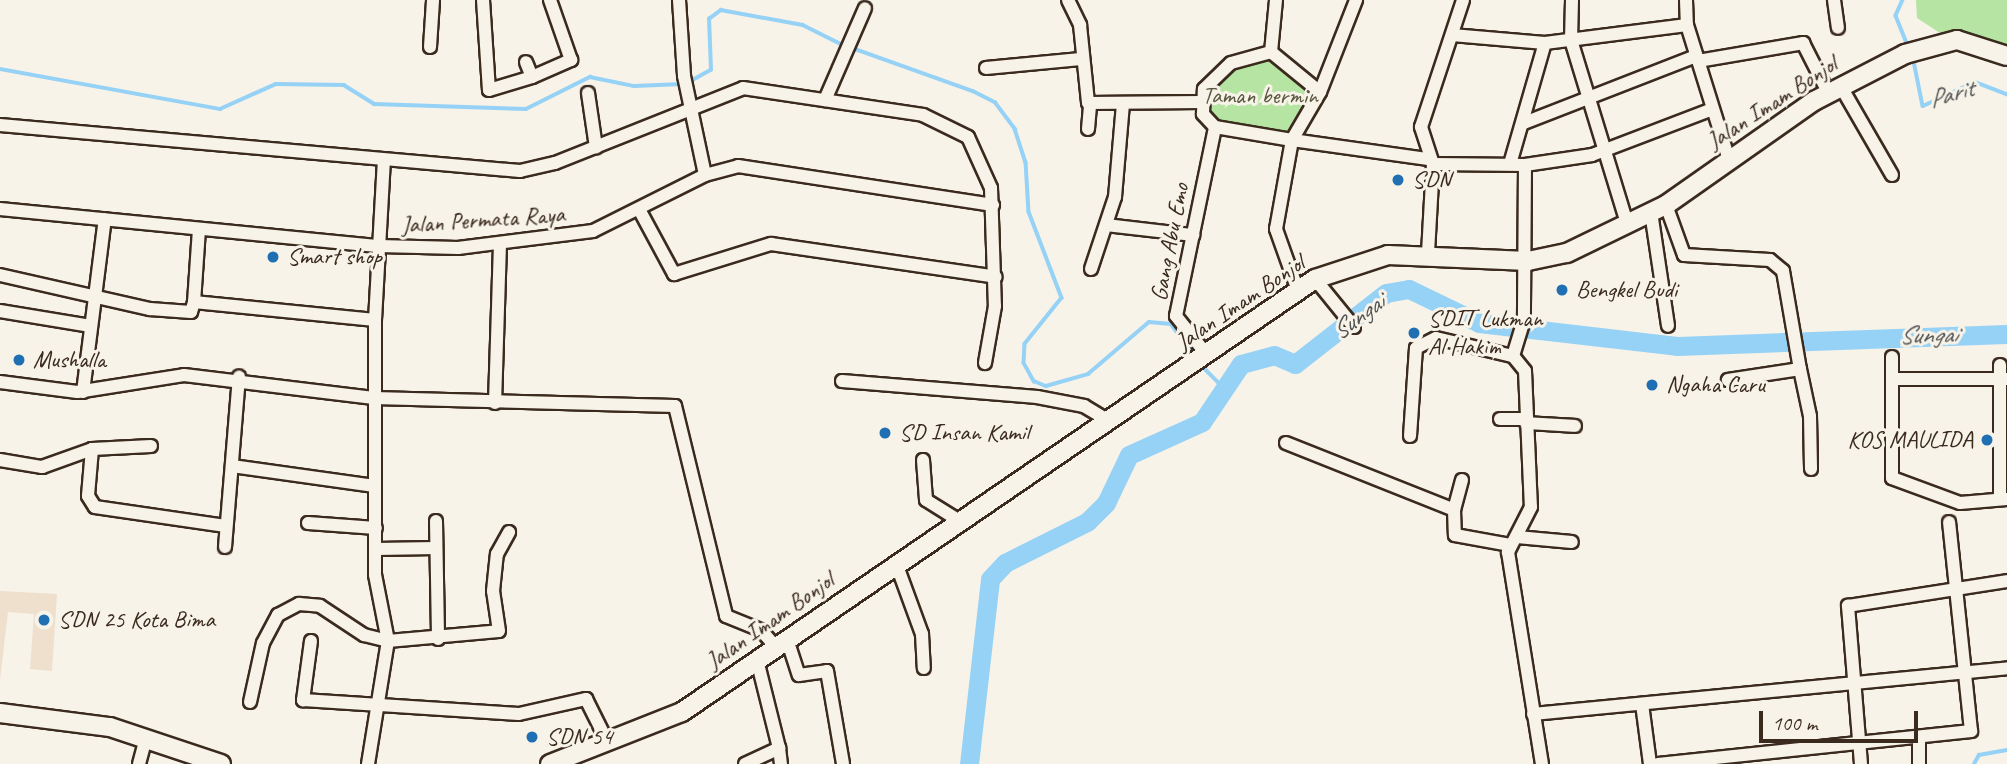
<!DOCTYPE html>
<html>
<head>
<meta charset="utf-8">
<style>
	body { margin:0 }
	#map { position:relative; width:2007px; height:764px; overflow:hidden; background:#f7f3e8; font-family:Caveat,sans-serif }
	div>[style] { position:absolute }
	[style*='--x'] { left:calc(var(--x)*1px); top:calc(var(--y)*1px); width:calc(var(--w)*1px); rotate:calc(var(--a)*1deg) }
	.built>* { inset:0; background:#efdfcd }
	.green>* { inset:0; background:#b5e4a3 }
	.stream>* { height:3.5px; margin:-1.75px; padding:0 1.75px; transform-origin:1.75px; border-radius:1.75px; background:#96d1f6 }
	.river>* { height:19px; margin:-9.5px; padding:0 9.5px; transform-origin:9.5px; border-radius:9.5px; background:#96d1f6 }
	.roads { filter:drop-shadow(2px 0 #3b2a1e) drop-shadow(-2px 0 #3b2a1e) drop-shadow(0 2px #3b2a1e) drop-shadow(0 -2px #3b2a1e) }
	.street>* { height:12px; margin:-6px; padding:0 6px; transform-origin:6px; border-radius:6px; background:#f7f3e8 }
	.secondary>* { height:18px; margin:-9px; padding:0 9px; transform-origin:9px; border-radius:9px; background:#f7f3e8 }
	.dots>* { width:19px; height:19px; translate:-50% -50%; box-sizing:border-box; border:4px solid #f7f3e8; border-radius:50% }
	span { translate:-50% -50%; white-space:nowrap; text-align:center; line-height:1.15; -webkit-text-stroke:6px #f7f3e8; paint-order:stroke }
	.park-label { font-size:24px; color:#5a583f }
	.street-label { font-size:24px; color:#3b2a1e }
	.poi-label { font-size:24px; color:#3b2a1e }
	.left { translate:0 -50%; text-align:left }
	.right { translate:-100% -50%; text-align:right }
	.water-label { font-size:26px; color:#525454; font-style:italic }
	.scale { position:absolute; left:1759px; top:711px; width:159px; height:32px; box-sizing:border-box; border:4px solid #3b2a1e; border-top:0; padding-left:9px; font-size:21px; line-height:24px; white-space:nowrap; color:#3b2a1e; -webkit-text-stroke:5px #f7f3e8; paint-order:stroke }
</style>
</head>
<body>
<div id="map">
	<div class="built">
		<i style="clip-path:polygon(0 591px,57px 594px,52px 671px,30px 669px,34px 614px,8px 612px,0 680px)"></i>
	</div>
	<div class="green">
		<i style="clip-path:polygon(1916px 0,2007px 0,2007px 48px,1940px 33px,1917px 18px)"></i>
		<i style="clip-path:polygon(1265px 57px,1316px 93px,1288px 137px,1212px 121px,1209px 90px,1229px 68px)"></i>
	</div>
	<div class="stream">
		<i style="--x:1903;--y:0;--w:17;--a:114"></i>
		<i style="--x:1896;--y:16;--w:32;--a:68"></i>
		<i style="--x:852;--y:48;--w:128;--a:19.6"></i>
		<i style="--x:973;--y:91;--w:25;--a:27"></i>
		<i style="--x:995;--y:102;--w:34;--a:53"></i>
		<i style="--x:1015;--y:129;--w:35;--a:72"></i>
		<i style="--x:1026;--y:162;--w:50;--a:86.6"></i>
		<i style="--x:1029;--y:212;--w:92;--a:69"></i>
		<i style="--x:1062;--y:298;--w:59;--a:128.8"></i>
		<i style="--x:1025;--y:344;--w:19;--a:93"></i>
		<i style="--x:1024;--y:363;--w:21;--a:61"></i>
		<i style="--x:1034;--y:381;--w:13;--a:23"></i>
		<i style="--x:1046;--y:386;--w:44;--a:-15.9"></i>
		<i style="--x:1088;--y:374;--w:80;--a:-40.4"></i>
		<i style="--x:1149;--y:322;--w:22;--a:5"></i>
		<i style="--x:1171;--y:324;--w:36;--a:53"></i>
		<i style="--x:1913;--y:56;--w:51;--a:78.7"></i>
		<i style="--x:1923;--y:106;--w:57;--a:-24.8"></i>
		<i style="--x:1975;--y:82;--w:34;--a:21"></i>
		<i style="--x:0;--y:69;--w:224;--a:10.3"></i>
		<i style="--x:220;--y:109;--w:61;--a:-24.1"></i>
		<i style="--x:276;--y:84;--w:68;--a:0.8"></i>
		<i style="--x:344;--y:85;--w:36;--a:32"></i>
		<i style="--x:374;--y:104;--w:152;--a:1.9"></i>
		<i style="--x:526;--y:109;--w:72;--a:-26.6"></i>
		<i style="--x:590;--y:77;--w:45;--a:11.6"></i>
		<i style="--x:634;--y:86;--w:48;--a:-2.4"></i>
		<i style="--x:689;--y:82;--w:25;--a:-29"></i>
		<i style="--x:711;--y:70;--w:51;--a:-92.2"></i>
		<i style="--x:709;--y:19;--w:15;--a:-37"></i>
		<i style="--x:721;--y:10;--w:83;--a:10.4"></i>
		<i style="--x:803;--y:25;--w:47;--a:26.6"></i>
		<i style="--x:1199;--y:363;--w:38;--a:45"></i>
		<i style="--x:1974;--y:764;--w:10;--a:-61"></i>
		<i style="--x:1979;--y:755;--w:28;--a:-10"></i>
	</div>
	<div class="river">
		<i style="--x:969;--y:764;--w:186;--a:-83.5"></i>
		<i style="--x:990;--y:579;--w:22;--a:-47"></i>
		<i style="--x:1005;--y:563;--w:92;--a:-26.6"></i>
		<i style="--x:1087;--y:522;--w:27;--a:-45"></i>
		<i style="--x:1106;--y:503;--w:53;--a:-64.4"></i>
		<i style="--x:1129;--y:455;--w:80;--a:-24.3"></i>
		<i style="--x:1202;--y:422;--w:70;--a:-56.1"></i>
		<i style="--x:1241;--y:364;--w:34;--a:-15"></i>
		<i style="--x:1274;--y:355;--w:23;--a:23"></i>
		<i style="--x:1295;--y:364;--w:115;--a:-38"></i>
		<i style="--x:1386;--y:293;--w:23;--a:-10"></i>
		<i style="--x:1409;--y:289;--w:78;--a:25.9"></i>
		<i style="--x:1479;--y:323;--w:199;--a:6.6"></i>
		<i style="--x:1677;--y:346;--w:330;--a:-2.1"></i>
	</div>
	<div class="roads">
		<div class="street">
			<i style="--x:483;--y:0;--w:90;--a:86.2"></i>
			<i style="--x:489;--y:90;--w:45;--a:-16.8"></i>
			<i style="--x:532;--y:77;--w:16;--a:-112"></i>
			<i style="--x:679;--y:0;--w:76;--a:86.2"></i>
			<i style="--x:684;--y:76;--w:101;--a:78"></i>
			<i style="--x:1068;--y:0;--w:28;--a:64"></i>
			<i style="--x:1080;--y:25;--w:78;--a:84.1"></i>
			<i style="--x:1088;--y:103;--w:114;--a:-0.5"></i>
			<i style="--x:1572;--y:0;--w:40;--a:91.4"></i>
			<i style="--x:1571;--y:40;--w:191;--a:73"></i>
			<i style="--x:1686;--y:0;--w:25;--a:88"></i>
			<i style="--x:1687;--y:25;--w:141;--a:72.7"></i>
			<i style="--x:1834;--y:0;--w:28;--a:82"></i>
			<i style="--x:1452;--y:35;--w:93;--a:4.9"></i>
			<i style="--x:1545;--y:43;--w:143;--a:-7.2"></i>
			<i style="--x:430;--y:47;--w:47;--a:-86.3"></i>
			<i style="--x:1271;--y:52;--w:63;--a:39.2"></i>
			<i style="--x:1320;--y:92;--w:56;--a:120.3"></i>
			<i style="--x:1292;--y:140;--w:78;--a:-170.4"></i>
			<i style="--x:1215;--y:127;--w:18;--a:-133"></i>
			<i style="--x:1203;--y:114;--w:25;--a:-88"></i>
			<i style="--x:1204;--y:89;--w:37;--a:-44"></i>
			<i style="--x:1231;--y:63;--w:41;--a:-15.4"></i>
			<i style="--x:1271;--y:52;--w:52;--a:-84.5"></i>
			<i style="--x:1698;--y:61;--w:107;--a:-9.7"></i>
			<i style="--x:1803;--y:43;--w:55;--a:63"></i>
			<i style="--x:986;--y:68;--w:95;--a:-5.4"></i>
			<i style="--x:532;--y:77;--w:43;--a:-23.6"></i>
			<i style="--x:571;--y:60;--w:64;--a:-109.3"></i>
			<i style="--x:1840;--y:85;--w:104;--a:60"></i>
			<i style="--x:1320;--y:92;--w:99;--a:-68.6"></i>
			<i style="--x:588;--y:93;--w:55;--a:81.6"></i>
			<i style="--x:825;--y:100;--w:100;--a:-66.5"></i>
			<i style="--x:1524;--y:123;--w:185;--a:-21.3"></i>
			<i style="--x:0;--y:125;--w:522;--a:5.06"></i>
			<i style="--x:520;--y:171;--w:36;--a:-13"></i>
			<i style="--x:555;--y:163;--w:202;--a:-21.7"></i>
			<i style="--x:743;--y:88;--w:182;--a:8.5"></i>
			<i style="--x:923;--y:115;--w:50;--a:26.1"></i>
			<i style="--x:968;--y:137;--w:56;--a:65.7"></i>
			<i style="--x:991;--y:188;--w:118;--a:88.1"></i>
			<i style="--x:995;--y:306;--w:58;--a:100"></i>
			<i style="--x:1088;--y:129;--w:25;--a:-85"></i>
			<i style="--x:1433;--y:164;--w:92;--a:0.6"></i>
			<i style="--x:1525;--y:165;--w:68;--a:-8.5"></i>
			<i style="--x:1592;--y:155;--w:126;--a:-20.9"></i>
			<i style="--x:1510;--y:164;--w:126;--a:-73.9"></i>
			<i style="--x:1525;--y:165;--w:155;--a:90.4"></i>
			<i style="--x:1524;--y:320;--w:38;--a:107"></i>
			<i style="--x:1513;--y:356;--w:19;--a:51"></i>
			<i style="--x:1525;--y:371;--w:136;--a:87.5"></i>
			<i style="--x:1531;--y:507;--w:51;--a:117.1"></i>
			<i style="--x:1508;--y:552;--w:215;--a:80.9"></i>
			<i style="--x:1666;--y:205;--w:53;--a:70.2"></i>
			<i style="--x:1684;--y:255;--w:86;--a:3.3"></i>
			<i style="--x:1770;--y:260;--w:17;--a:40"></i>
			<i style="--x:1783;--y:271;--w:99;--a:80.2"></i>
			<i style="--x:1800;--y:369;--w:73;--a:171.3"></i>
			<i style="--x:0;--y:209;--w:381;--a:5.6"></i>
			<i style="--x:379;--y:246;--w:79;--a:1.5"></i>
			<i style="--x:458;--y:248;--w:136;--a:-7.2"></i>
			<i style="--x:593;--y:231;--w:125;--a:-26.6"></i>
			<i style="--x:705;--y:175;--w:34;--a:-15"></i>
			<i style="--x:738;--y:166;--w:258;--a:8.7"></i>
			<i style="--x:640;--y:211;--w:72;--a:61.6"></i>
			<i style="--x:674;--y:274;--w:102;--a:-17.2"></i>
			<i style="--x:771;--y:244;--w:227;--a:8.3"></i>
			<i style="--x:1651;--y:212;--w:115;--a:81.5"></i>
			<i style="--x:1106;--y:225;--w:88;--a:6.6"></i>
			<i style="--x:199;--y:229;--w:73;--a:93.9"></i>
			<i style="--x:194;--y:302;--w:182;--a:5.7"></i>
			<i style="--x:1428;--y:253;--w:89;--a:-86.8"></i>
			<i style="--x:1433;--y:164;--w:39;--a:-108"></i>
			<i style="--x:1421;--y:127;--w:134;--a:-71.7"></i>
			<i style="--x:1091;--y:269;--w:76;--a:-71.6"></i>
			<i style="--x:1115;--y:197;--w:94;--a:-85.1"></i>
			<i style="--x:0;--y:275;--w:154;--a:12.8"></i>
			<i style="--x:150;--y:309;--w:41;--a:4.2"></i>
			<i style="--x:191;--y:312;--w:10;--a:-73"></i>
			<i style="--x:1315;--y:279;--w:62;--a:50.9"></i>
			<i style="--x:1297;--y:288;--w:63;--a:-109.6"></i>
			<i style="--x:1276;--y:229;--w:90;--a:-79.8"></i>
			<i style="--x:1292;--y:140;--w:136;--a:8"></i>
			<i style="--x:0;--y:311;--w:92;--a:9.4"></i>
			<i style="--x:1207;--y:355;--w:50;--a:-128.5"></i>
			<i style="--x:1176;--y:316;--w:193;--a:-78.3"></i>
			<i style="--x:1892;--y:357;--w:121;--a:90"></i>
			<i style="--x:1892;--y:478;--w:72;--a:20.2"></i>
			<i style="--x:1960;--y:503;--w:47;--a:-4.9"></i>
			<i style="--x:2000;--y:365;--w:134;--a:90"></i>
			<i style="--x:1800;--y:369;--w:48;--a:78"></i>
			<i style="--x:1810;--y:416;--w:53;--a:88.9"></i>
			<i style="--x:1892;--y:379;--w:115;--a:0"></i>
			<i style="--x:842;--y:381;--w:196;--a:4.7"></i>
			<i style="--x:1037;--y:397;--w:48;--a:10.8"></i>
			<i style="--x:1084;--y:406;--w:26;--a:31"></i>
			<i style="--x:0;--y:382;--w:78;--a:7.4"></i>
			<i style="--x:77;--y:392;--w:108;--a:-9"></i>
			<i style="--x:184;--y:375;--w:191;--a:6.9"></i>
			<i style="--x:374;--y:398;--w:301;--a:1.5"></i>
			<i style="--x:675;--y:406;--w:216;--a:76.3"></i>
			<i style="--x:726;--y:616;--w:38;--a:22"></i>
			<i style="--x:761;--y:630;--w:23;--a:49"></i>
			<i style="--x:83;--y:392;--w:174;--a:-82.8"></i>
			<i style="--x:495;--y:403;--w:159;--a:-88.2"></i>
			<i style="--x:1500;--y:419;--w:26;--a:0"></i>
			<i style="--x:1526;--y:423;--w:49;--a:3.5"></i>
			<i style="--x:1410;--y:436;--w:88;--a:-86.1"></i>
			<i style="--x:1416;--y:348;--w:22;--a:-27"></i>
			<i style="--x:1436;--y:338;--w:79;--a:13.2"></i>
			<i style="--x:1286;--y:443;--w:181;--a:21.7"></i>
			<i style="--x:1454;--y:510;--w:25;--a:88"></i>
			<i style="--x:1455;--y:535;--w:56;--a:10.3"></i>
			<i style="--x:92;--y:449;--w:47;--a:94.9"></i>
			<i style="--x:88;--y:496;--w:13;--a:58"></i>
			<i style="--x:95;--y:507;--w:132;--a:8.3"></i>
			<i style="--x:0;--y:460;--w:43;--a:9.5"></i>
			<i style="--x:42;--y:467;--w:53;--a:-19.8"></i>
			<i style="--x:92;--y:449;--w:59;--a:-2.9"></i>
			<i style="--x:923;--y:460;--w:40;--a:85.7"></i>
			<i style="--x:926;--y:500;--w:38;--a:32"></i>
			<i style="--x:232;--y:466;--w:144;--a:8"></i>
			<i style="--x:1454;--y:510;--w:31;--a:-75"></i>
			<i style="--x:436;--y:521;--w:118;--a:89"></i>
			<i style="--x:308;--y:523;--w:68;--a:4.2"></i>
			<i style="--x:1517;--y:537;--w:55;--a:5.2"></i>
			<i style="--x:225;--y:547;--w:171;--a:-85.3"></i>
			<i style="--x:376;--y:549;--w:60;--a:-1"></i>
			<i style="--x:896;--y:563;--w:76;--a:69.9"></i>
			<i style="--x:922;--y:634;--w:34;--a:87"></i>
			<i style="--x:787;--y:639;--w:38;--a:72"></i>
			<i style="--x:799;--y:675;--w:28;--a:-8"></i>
			<i style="--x:827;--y:671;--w:94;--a:80.2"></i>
			<i style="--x:311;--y:641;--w:60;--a:97.7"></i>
			<i style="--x:303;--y:700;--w:216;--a:3.7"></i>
			<i style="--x:519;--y:714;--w:69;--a:-12.6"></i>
			<i style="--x:586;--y:699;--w:49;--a:63.4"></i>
			<i style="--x:250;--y:702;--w:60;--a:-77.6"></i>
			<i style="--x:263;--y:643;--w:32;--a:-62"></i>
			<i style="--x:278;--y:615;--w:24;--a:-28"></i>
			<i style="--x:299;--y:604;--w:21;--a:5"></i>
			<i style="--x:320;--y:606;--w:53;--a:33.4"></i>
			<i style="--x:364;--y:635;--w:25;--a:14"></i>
			<i style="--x:388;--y:641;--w:111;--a:-5.1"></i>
			<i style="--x:499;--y:631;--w:40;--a:-98.5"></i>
			<i style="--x:493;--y:591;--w:37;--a:-84"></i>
			<i style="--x:497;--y:554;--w:25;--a:-61"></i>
			<i style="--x:1642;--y:704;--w:61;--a:82.4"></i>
			<i style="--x:1533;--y:714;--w:476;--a:-5.5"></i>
			<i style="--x:779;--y:748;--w:16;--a:83"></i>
			<i style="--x:139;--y:764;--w:24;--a:-75"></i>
			<i style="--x:368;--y:764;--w:125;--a:-80.8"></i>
			<i style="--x:388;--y:641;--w:67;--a:-101.1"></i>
			<i style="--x:375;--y:575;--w:255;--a:-90"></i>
			<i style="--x:375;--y:320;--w:159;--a:-86.8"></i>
			<i style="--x:745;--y:764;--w:38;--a:-25"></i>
			<i style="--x:779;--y:748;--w:91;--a:-104"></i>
			<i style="--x:1658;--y:764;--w:315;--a:-6"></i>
			<i style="--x:1971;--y:731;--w:210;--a:-96"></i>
			<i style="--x:1861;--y:764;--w:159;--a:-94.7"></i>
			<i style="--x:1848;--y:606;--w:161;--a:-8.9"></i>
			<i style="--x:1919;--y:764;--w:26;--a:-90"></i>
		</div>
		<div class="secondary">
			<i style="--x:0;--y:713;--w:111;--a:7.3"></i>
			<i style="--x:110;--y:727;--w:117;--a:18.4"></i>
			<i style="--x:550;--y:764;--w:142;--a:-21.5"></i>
			<i style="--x:682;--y:712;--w:767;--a:-34.37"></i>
			<i style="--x:1315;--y:279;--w:77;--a:-18.2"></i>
			<i style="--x:1388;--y:255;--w:140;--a:2.5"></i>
			<i style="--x:1528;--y:261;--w:40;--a:-12"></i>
			<i style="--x:1567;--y:253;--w:110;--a:-25.9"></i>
			<i style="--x:1666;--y:205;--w:181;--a:-35.1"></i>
			<i style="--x:1814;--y:101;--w:102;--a:-27.3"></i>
			<i style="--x:1905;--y:54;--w:54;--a:-15.1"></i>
			<i style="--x:1957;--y:40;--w:52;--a:17.7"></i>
		</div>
	</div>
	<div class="dots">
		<i style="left:1398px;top:180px;background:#1f6fb2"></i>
		<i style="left:273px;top:257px;background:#1f6fb2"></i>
		<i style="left:1562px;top:290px;background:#1f6fb2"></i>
		<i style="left:1414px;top:333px;background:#1f6fb2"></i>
		<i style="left:19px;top:360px;background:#1f6fb2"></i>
		<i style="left:1652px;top:385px;background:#1f6fb2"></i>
		<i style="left:885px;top:433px;background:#1f6fb2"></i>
		<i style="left:1987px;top:440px;background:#1f6fb2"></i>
		<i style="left:44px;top:620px;background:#1f6fb2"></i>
		<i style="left:532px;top:737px;background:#1f6fb2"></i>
	</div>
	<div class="park-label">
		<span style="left:1260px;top:96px">Taman bermin</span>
	</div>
	<div class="street-label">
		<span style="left:1772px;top:103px;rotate:-33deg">Jalan Imam Bonjol</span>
		<span style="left:483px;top:220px;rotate:-4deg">Jalan Permata Raya</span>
		<span style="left:1170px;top:242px;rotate:-79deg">Gang Abu Emo</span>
		<span style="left:1240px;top:303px;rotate:-34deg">Jalan Imam Bonjol</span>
		<span style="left:770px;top:621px;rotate:-35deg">Jalan Imam Bonjol</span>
	</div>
	<div class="poi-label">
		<span class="left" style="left:1412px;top:180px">SDN</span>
		<span class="left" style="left:287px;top:257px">Smart shop</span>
		<span class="left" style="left:1576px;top:290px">Bengkel Budi</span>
		<span class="left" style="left:1428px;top:333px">SDIT Lukman<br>Al Hakim</span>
		<span class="left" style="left:33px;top:360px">Mushalla</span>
		<span class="left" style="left:1666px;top:385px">Ngaha Caru</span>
		<span class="left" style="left:899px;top:433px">SD Insan Kamil</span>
		<span class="right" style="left:1973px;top:440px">KOS MAULIDA</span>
		<span class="left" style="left:58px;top:620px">SDN 25 Kota Bima</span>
		<span class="left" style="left:546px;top:737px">SDN 54</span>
	</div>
	<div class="water-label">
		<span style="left:1951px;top:94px;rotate:-16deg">Parit</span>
		<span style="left:1358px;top:317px;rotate:-36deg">Sungai</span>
		<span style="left:1928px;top:335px;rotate:-1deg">Sungai</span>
	</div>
	<div class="scale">100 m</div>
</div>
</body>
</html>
